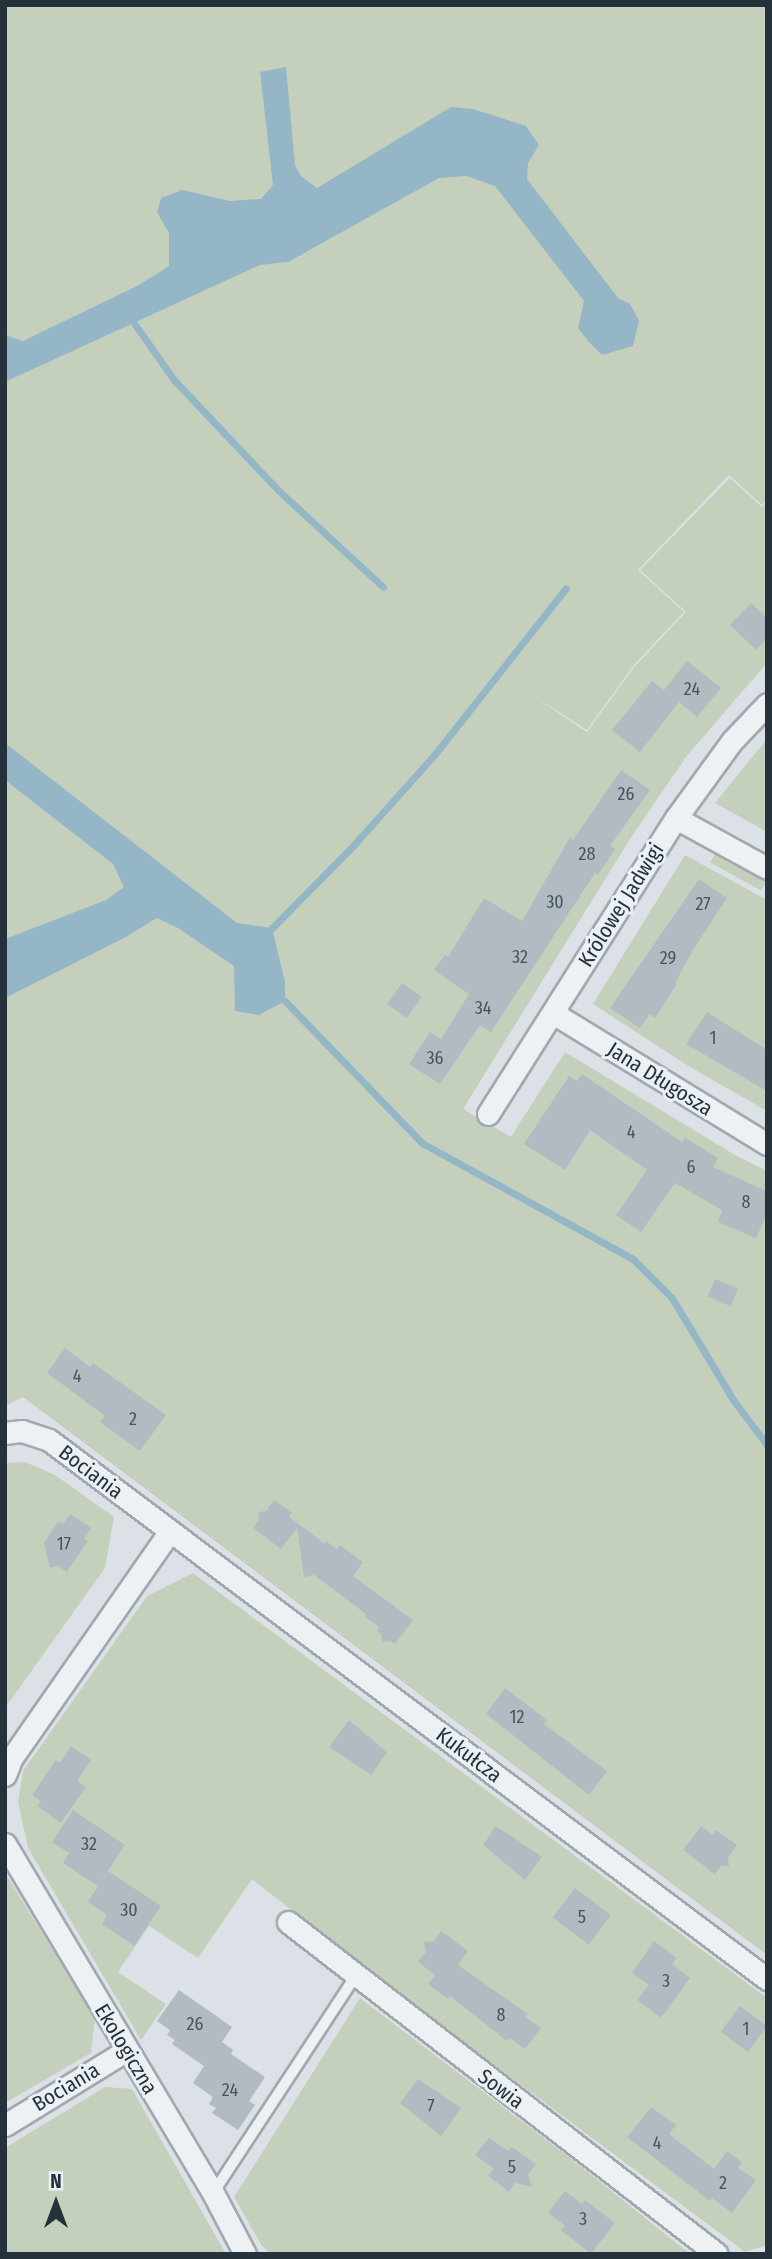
<!DOCTYPE html>
<html>
<head>
<meta charset="utf-8">
<style>
	body { margin:0 }
	#map { position:relative; width:772px; height:2259px; overflow:hidden; background:#dbe1e6; font-family:"Fira Sans Condensed",sans-serif }
	div>[style] { position:absolute }
	[style*='--x'] { left:calc(var(--x)*1px); top:calc(var(--y)*1px); width:calc(var(--w)*1px); rotate:calc(var(--a)*1deg) }
	.green>* { inset:0; background:#c5d0bc; transform-origin:0 0 }
	.water>* { inset:0; background:#95b6c6 }
	.stream>* { height:7px; margin:-3.5px; padding:0 3.5px; transform-origin:3.5px; border-radius:3.5px; background:#95b6c6 }
	.building>* { inset:0; background:#b2bbc2; transform-origin:0 0 }
	.roads { filter:drop-shadow(2px 0 #a1a9af) drop-shadow(-2px 0 #a1a9af) drop-shadow(0 2px #a1a9af) drop-shadow(0 -2px #a1a9af) }
	.lane>* { height:10px; margin:-5px; padding:0 5px; transform-origin:5px; border-radius:5px; background:#eef1f4 }
	.street>* { height:21px; margin:-10.5px; padding:0 10.5px; transform-origin:10.5px; border-radius:10.5px; background:#eef1f4 }
	span { translate:-50% -50%; white-space:nowrap; text-align:center; line-height:1.15; -webkit-text-stroke:6px #eaf0f4; paint-order:stroke }
	.number-label { font-size:18px; color:#48545d }
	.number-label span { -webkit-text-stroke-width:0 }
	.street-label { font-size:21px; color:#25313b }
	.frame { position:absolute; inset:0; border:7px solid #25313b; pointer-events:none }
	.north { position:absolute; left:21px; top:2168px; width:70px; height:70px; -webkit-text-stroke:5px #eaf0f4; paint-order:stroke; rotate:0deg; font-size:19px; font-weight:700; line-height:28px; text-align:center; color:#25313b }
	.north::after { content:''; display:block; margin:auto; width:24px; height:32px; background:#25313b; clip-path:polygon(50% 0,100% 100%,50% 72%,0 100%) }
</style>
</head>
<body>
<div id="map">
	<div class="green">
		<i style="clip-path:polygon(5px 5px,767px 5px,767px 499px,762px 505px,729px 475px,638px 570px,684px 612px,634px 665px,587px 730px,529px 693px,587px 732px,635px 666px,686px 612px,640px 570px,730px 478px,762px 507px,767px 502px,767px 663px,686px 757px,630px 839px,463px 1109px,511px 1137px,565px 1052px,735px 1155px,767px 1171px,767px 1955px,23px 1397px,5px 1406px)"></i>
		<i style="clip-path:polygon(767px 739px,767px 832px,715px 803px)"></i>
		<i style="left:716px;top:852px;width:58px;height:12px;rotate:29deg"></i>
		<i style="clip-path:polygon(685px 855px,767px 900px,767px 1111px,690px 1067px,593px 1004px)"></i>
		<i style="clip-path:polygon(25px 1462px,55px 1475px,114px 1517px,105px 1568px,5px 1708px,5px 1463px)"></i>
		<i style="clip-path:polygon(193px 1573px,767px 1998px,767px 2245px,745px 2252px,367px 1970px,252px 1879px,198px 1958px,149px 1926px,118px 1972px,166px 2004px,141px 2040px,28px 1848px,18px 1802px,23px 1771px,147px 1596px)"></i>
		<i style="clip-path:polygon(5px 1873px,95px 2018px,91px 2053px,5px 2103px)"></i>
		<i style="clip-path:polygon(360px 1998px,574px 2161px,690px 2254px,271px 2254px,262px 2246px,234px 2197px)"></i>
		<i style="clip-path:polygon(105px 2087px,132px 2089px,226px 2254px,5px 2254px,5px 2148px)"></i>
	</div>
	<div class="water">
		<i style="clip-path:polygon(286px 67px,295px 165px,301px 176px,317px 188px,451px 107px,473px 109px,526px 126px,539px 145px,528px 163px,527px 179px,618px 298px,630px 304px,639px 321px,633px 346px,602px 355px,589px 342px,578px 328px,584px 301px,495px 186px,466px 176px,439px 178px,288px 262px,260px 265px,5px 382px,5px 335px,23px 341px,139px 285px,169px 266px,169px 233px,157px 212px,161px 198px,182px 190px,230px 201px,261px 199px,273px 185px,260px 72px)"></i>
		<i style="clip-path:polygon(5px 743px,237px 923px,272px 928px,285px 982px,285px 1001px,259px 1015px,235px 1011px,234px 966px,178px 928px,157px 918px,124px 938px,5px 998px,5px 939px,106px 900px,124px 887px,113px 864px,5px 780px)"></i>
	</div>
	<div class="stream">
		<i style="--x:134;--y:323;--w:70;--a:54.9"></i>
		<i style="--x:174;--y:380;--w:151;--a:46.6"></i>
		<i style="--x:278;--y:490;--w:143;--a:42.7"></i>
		<i style="--x:272;--y:928;--w:112;--a:-45.4"></i>
		<i style="--x:351;--y:848;--w:126;--a:-48.2"></i>
		<i style="--x:435;--y:754;--w:211;--a:-51.7"></i>
		<i style="--x:285;--y:1001;--w:197;--a:46"></i>
		<i style="--x:422;--y:1143;--w:241;--a:28.8"></i>
		<i style="--x:633;--y:1259;--w:55;--a:45"></i>
		<i style="--x:672;--y:1298;--w:120;--a:59"></i>
		<i style="--x:734;--y:1401;--w:55;--a:53.1"></i>
	</div>
	<div class="building">
		<i style="clip-path:polygon(751px 603px,767px 618px,767px 638px,756px 650px,730px 625px)"></i>
		<i style="clip-path:polygon(687px 661px,721px 688px,697px 717px,679px 702px,640px 752px,612px 730px,652px 681px,664px 690px)"></i>
		<i style="clip-path:polygon(621px 770px,650px 790px,610px 846px,615px 849px,598px 875px,595px 873px,491px 1032px,480px 1025px,440px 1084px,409px 1064px,430px 1032px,441px 1039px,469px 994px,434px 970px,445px 955px,448px 957px,484px 898px,522px 921px,570px 837px,573px 840px)"></i>
		<i style="clip-path:polygon(699px 879px,727px 898px,693px 950px,675px 983px,677px 984px,655px 1018px,650px 1014px,640px 1028px,610px 1008px)"></i>
		<i style="left:402px;top:983px;width:24px;height:26px;rotate:35deg"></i>
		<i style="clip-path:polygon(707px 1012px,767px 1050px,767px 1091px,686px 1044px)"></i>
		<i style="clip-path:polygon(582px 1074px,682px 1142px,685px 1138px,718px 1158px,713px 1167px,767px 1191px,767px 1214px,756px 1238px,718px 1222px,722px 1210px,675px 1183px,641px 1232px,616px 1215px,647px 1170px,590px 1130px,565px 1170px,524px 1144px,569px 1076px,577px 1081px)"></i>
		<i style="left:715px;top:1279px;width:25px;height:19px;rotate:23deg"></i>
		<i style="clip-path:polygon(65px 1348px,90px 1367px,93px 1363px,166px 1415px,140px 1451px,100px 1422px,105px 1416px,47px 1373px)"></i>
		<i style="clip-path:polygon(274px 1500px,292px 1513px,289px 1517px,324px 1543px,326px 1541px,337px 1549px,340px 1545px,363px 1562px,353px 1576px,413px 1620px,395px 1644px,390px 1641px,382px 1642px,381px 1634px,377px 1631px,379px 1627px,364px 1616px,366px 1614px,314px 1575px,304px 1577px,297px 1528px,281px 1549px,253px 1528px,259px 1520px,258px 1512px,266px 1511px)"></i>
		<i style="clip-path:polygon(70px 1514px,91px 1528px,84px 1539px,88px 1541px,67px 1572px,58px 1566px,50px 1568px,44px 1543px,58px 1522px,63px 1524px)"></i>
		<i style="clip-path:polygon(505px 1688px,547px 1720px,544px 1724px,607px 1771px,589px 1795px,486px 1714px)"></i>
		<i style="clip-path:polygon(349px 1720px,387px 1752px,371px 1775px,329px 1747px)"></i>
		<i style="clip-path:polygon(71px 1746px,91px 1760px,77px 1781px,86px 1787px,61px 1823px,37px 1806px,41px 1801px,32px 1795px,56px 1760px,60px 1763px)"></i>
		<i style="clip-path:polygon(73px 1810px,125px 1845px,98px 1886px,63px 1863px,69px 1853px,52px 1842px)"></i>
		<i style="clip-path:polygon(496px 1826px,542px 1857px,525px 1880px,483px 1845px)"></i>
		<i style="clip-path:polygon(701px 1826px,713px 1835px,716px 1830px,737px 1845px,728px 1857px,729px 1866px,721px 1866px,715px 1874px,683px 1850px)"></i>
		<i style="clip-path:polygon(108px 1871px,161px 1906px,134px 1946px,102px 1924px,107px 1915px,88px 1902px)"></i>
		<i style="left:575px;top:1888px;width:45px;height:37px;rotate:37deg"></i>
		<i style="clip-path:polygon(441px 1931px,468px 1951px,458px 1965px,528px 2014px,526px 2017px,541px 2028px,525px 2049px,510px 2038px,507px 2041px,450px 1996px,448px 1999px,428px 1984px,435px 1975px,418px 1962px,426px 1952px,424px 1942px,434px 1941px)"></i>
		<i style="clip-path:polygon(654px 1941px,677px 1958px,672px 1964px,690px 1978px,661px 2018px,637px 2000px,649px 1985px,632px 1973px)"></i>
		<i style="clip-path:polygon(179px 1990px,232px 2027px,222px 2042px,233px 2050px,231px 2054px,265px 2077px,249px 2101px,255px 2105px,238px 2130px,212px 2113px,216px 2108px,209px 2104px,213px 2097px,193px 2083px,204px 2066px,172px 2044px,175px 2040px,167px 2035px,170px 2030px,157px 2021px)"></i>
		<i style="left:740px;top:2006px;width:34px;height:32px;rotate:37deg"></i>
		<i style="clip-path:polygon(418px 2079px,461px 2108px,441px 2136px,400px 2103px)"></i>
		<i style="clip-path:polygon(651px 2107px,676px 2125px,669px 2134px,714px 2169px,727px 2151px,742px 2162px,738px 2168px,756px 2180px,732px 2213px,712px 2198px,710px 2201px,627px 2137px)"></i>
		<i style="clip-path:polygon(489px 2138px,508px 2151px,512px 2147px,536px 2164px,528px 2175px,532px 2187px,515px 2183px,509px 2192px,488px 2176px,494px 2169px,475px 2155px)"></i>
		<i style="clip-path:polygon(565px 2191px,582px 2204px,585px 2200px,615px 2223px,591px 2254px,561px 2230px,565px 2226px,548px 2213px)"></i>
	</div>
	<div class="roads">
		<div class="lane">
			<i style="--x:213;--y:2193;--w:258;--a:-56.7"></i>
		</div>
		<div class="street">
			<i style="--x:676;--y:818;--w:104;--a:28.8"></i>
			<i style="--x:553;--y:1013;--w:251;--a:31.5"></i>
			<i style="--x:488;--y:1114;--w:351;--a:-57.6"></i>
			<i style="--x:676;--y:818;--w:95;--a:-54"></i>
			<i style="--x:732;--y:741;--w:51;--a:-46.6"></i>
			<i style="--x:5;--y:1433;--w:17;--a:-7"></i>
			<i style="--x:22;--y:1431;--w:28;--a:18"></i>
			<i style="--x:49;--y:1440;--w:898;--a:36.9"></i>
			<i style="--x:5;--y:1775;--w:17;--a:-69"></i>
			<i style="--x:11;--y:1759;--w:278;--a:-55.1"></i>
			<i style="--x:5;--y:1844;--w:406;--a:59.2"></i>
			<i style="--x:213;--y:2193;--w:69;--a:62.3"></i>
			<i style="--x:288;--y:1922;--w:542;--a:37.74"></i>
			<i style="--x:5;--y:2125;--w:143;--a:-31.6"></i>
		</div>
	</div>
	<div class="number-label">
		<span style="left:692px;top:689px">24</span>
		<span style="left:626px;top:794px">26</span>
		<span style="left:587px;top:854px">28</span>
		<span style="left:555px;top:902px">30</span>
		<span style="left:703px;top:904px">27</span>
		<span style="left:520px;top:957px">32</span>
		<span style="left:668px;top:958px">29</span>
		<span style="left:483px;top:1008px">34</span>
		<span style="left:713px;top:1038px">1</span>
		<span style="left:435px;top:1058px">36</span>
		<span style="left:631px;top:1132px">4</span>
		<span style="left:691px;top:1167px">6</span>
		<span style="left:746px;top:1202px">8</span>
		<span style="left:77px;top:1376px">4</span>
		<span style="left:133px;top:1419px">2</span>
		<span style="left:64px;top:1544px">17</span>
		<span style="left:517px;top:1717px">12</span>
		<span style="left:89px;top:1844px">32</span>
		<span style="left:129px;top:1910px">30</span>
		<span style="left:582px;top:1917px">5</span>
		<span style="left:666px;top:1981px">3</span>
		<span style="left:501px;top:2015px">8</span>
		<span style="left:195px;top:2024px">26</span>
		<span style="left:746px;top:2029px">1</span>
		<span style="left:230px;top:2090px">24</span>
		<span style="left:431px;top:2106px">7</span>
		<span style="left:657px;top:2143px">4</span>
		<span style="left:512px;top:2167px">5</span>
		<span style="left:723px;top:2183px">2</span>
		<span style="left:583px;top:2219px">3</span>
	</div>
	<div class="street-label">
		<span style="left:621px;top:905px;rotate:-58deg">Królowej Jadwigi</span>
		<span style="left:660px;top:1079px;rotate:32deg">Jana Długosza</span>
		<span style="left:91px;top:1472px;rotate:37deg">Bociania</span>
		<span style="left:469px;top:1755px;rotate:37deg">Kukułcza</span>
		<span style="left:126px;top:2049px;rotate:59deg">Ekologiczna</span>
		<span style="left:66px;top:2087px;rotate:-31deg">Bociania</span>
		<span style="left:501px;top:2089px;rotate:37deg">Sowia</span>
	</div>
	<div class="frame"></div>
	<div class="north">N</div>
</div>
</body>
</html>
